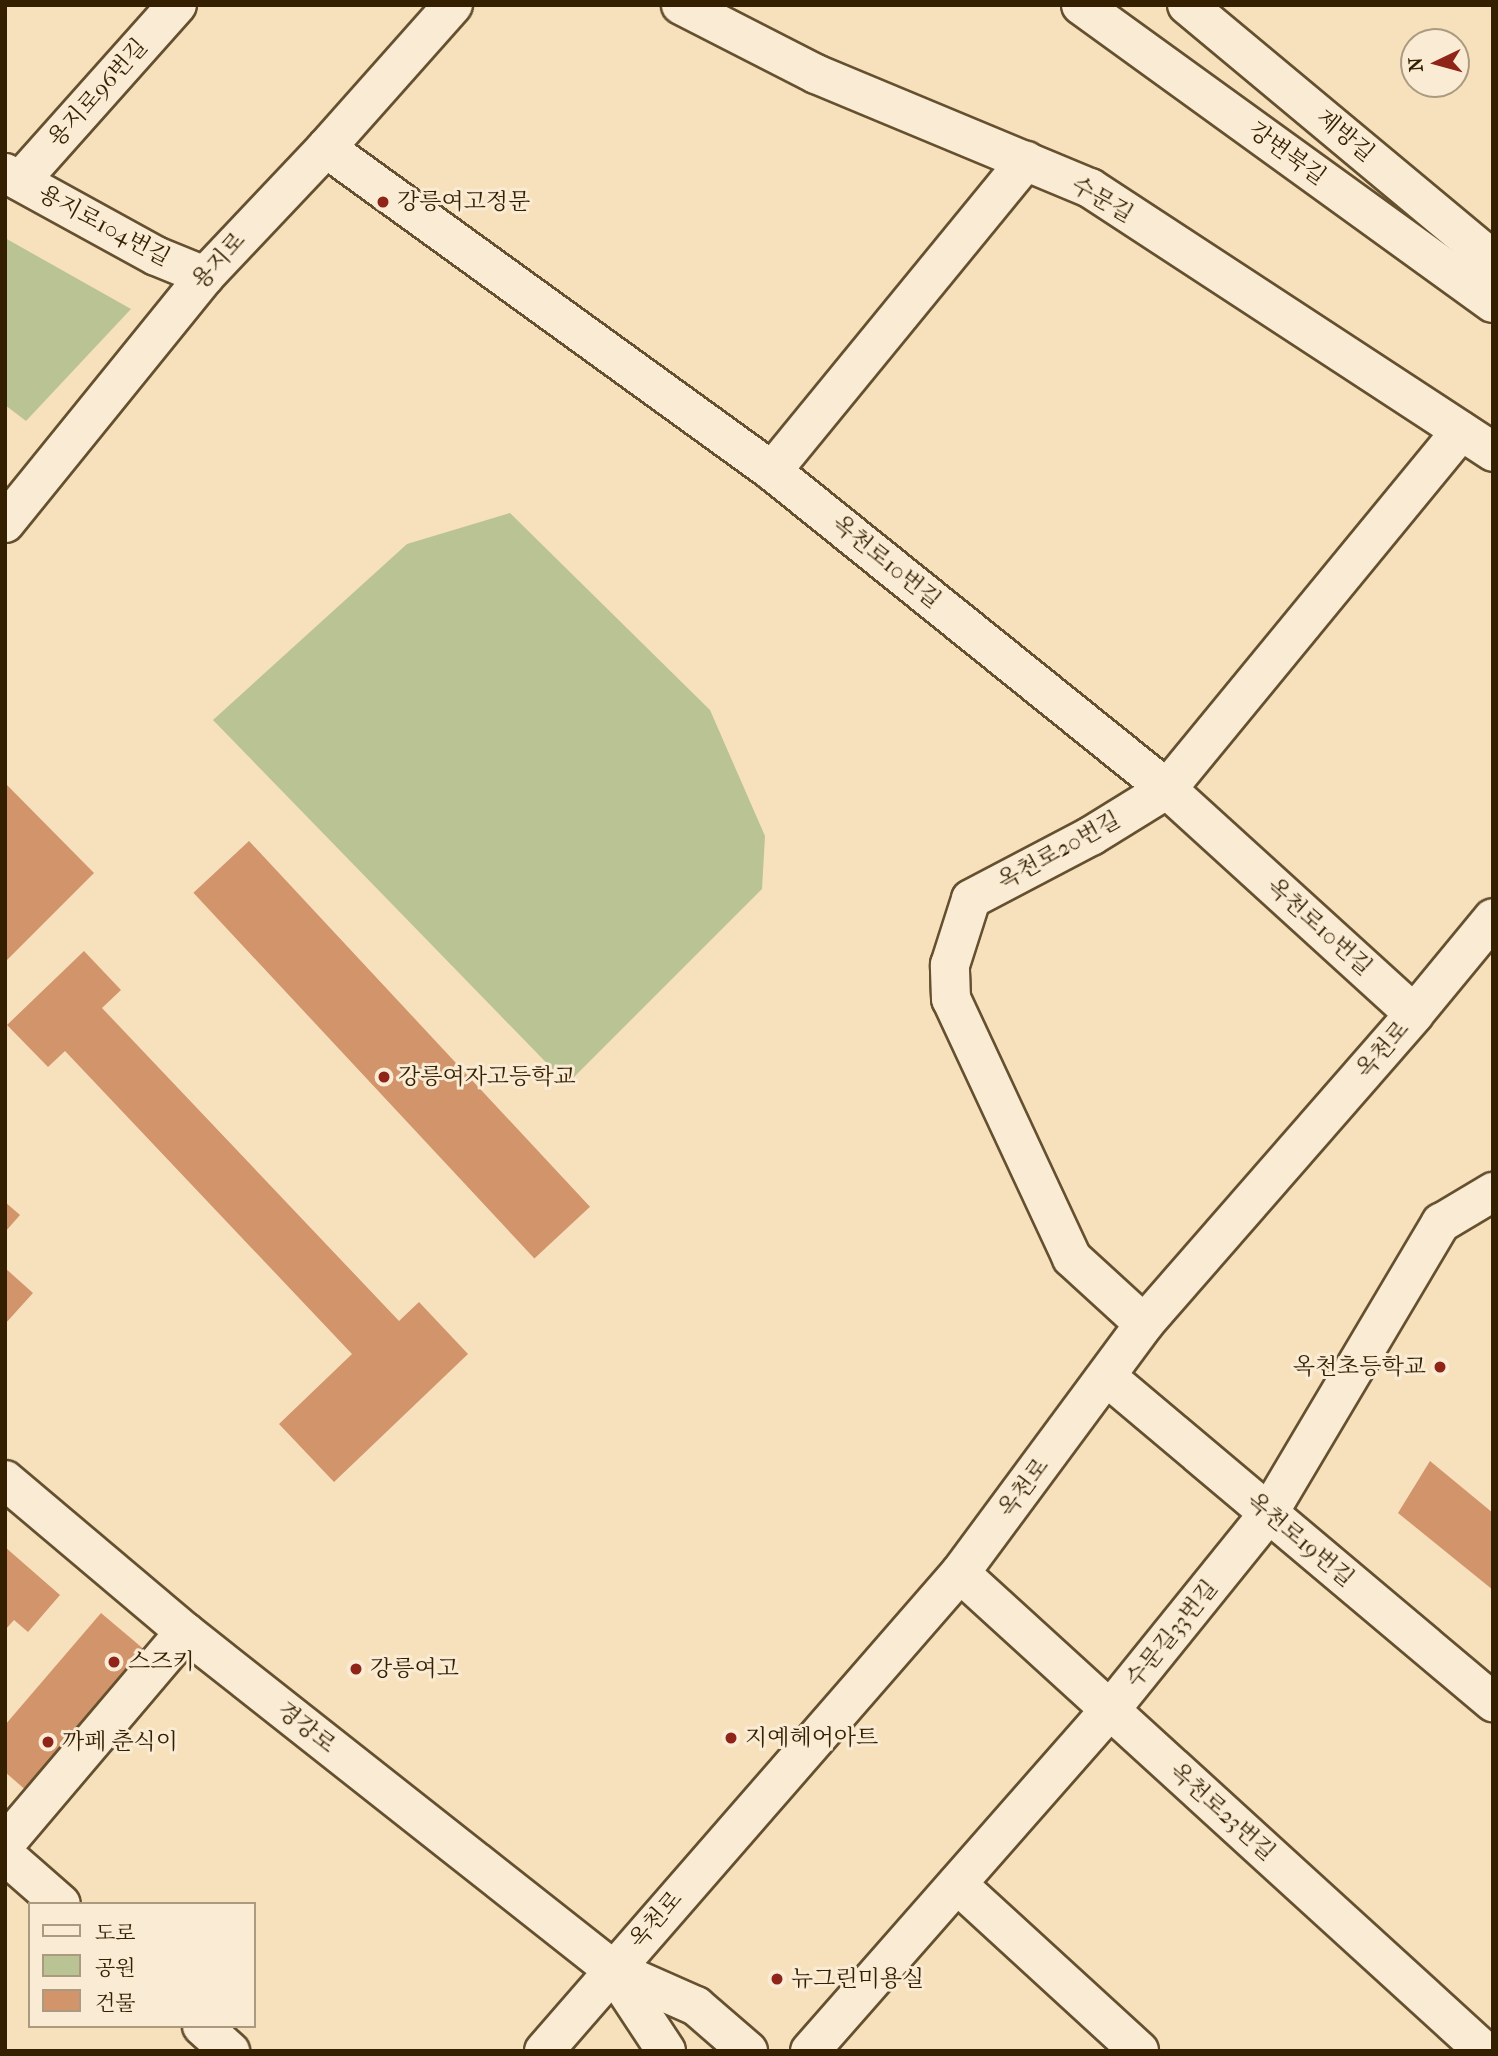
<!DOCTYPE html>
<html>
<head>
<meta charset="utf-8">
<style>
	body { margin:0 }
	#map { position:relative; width:1498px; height:2056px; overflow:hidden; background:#f7e1bd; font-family:"IM FELL French Canon","Noto Serif KR",serif }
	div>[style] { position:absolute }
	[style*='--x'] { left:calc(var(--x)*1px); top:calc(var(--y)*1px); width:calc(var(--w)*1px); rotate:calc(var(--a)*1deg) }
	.green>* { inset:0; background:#b9c394 }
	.building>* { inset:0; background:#d2946a; transform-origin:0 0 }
	.roads { filter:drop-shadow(2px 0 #65502f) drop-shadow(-2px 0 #65502f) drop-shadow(0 2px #65502f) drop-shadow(0 -2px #65502f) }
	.minor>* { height:38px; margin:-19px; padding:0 19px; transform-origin:19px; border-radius:19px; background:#faecd4 }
	.dots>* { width:19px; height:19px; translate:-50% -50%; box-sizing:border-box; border:4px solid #faecd4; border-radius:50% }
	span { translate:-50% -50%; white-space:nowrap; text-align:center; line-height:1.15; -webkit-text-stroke:6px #faecd4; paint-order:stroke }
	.street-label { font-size:23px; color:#341f00 }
	.poi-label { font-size:23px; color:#341f00 }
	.left { translate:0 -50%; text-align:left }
	.right { translate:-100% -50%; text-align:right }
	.frame { position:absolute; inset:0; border:7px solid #341f00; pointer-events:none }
	.legend { position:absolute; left:28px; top:1902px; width:228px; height:126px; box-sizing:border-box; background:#faecd4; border:2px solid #ab9a7f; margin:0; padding:9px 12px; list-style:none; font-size:21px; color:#341f00 }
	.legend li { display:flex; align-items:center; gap:14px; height:35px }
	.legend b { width:35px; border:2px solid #ab9a7f }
	.north { position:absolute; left:1400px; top:28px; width:70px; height:70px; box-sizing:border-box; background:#faecd4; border:2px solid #ab9a7f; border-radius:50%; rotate:265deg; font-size:19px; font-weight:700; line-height:28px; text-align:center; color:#341f00 }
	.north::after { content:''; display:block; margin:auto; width:24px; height:32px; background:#8f2418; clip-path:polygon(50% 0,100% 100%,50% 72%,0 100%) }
</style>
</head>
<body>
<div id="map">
	<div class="green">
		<i style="clip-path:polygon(5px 238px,131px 309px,26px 421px,5px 405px)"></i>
		<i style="clip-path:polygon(510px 513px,710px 710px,765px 836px,762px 889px,567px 1084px,213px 720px,407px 544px)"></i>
	</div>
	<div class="building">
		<i style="clip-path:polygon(5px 783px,94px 873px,5px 962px)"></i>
		<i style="left:249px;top:841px;width:500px;height:76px;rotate:47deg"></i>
		<i style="clip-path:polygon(84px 951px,121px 990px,102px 1008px,399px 1321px,419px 1302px,468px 1354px,334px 1482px,279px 1424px,352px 1354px,65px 1051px,48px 1067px,7px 1025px)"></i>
		<i style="clip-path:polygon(5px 1202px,20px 1215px,5px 1232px)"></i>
		<i style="clip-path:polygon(5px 1268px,33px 1293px,5px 1324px)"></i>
		<i style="clip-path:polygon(1430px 1461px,1493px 1513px,1493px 1590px,1398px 1513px)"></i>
		<i style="clip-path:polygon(5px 1547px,60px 1595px,28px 1632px,14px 1620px,5px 1630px)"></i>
		<i style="clip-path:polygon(101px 1613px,146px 1651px,28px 1792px,5px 1772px,5px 1725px)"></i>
	</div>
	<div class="roads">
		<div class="minor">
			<i style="--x:681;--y:5;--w:152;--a:27.1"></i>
			<i style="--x:816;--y:74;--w:297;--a:22.6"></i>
			<i style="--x:1090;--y:188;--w:482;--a:33.2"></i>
			<i style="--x:1081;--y:5;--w:508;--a:35.88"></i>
			<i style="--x:1187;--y:5;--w:398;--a:39.8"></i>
			<i style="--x:326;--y:148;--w:551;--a:35.91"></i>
			<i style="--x:772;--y:471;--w:507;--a:38.84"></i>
			<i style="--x:1167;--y:789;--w:334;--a:42.3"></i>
			<i style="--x:5;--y:173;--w:172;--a:28.8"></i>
			<i style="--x:156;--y:256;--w:53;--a:22.2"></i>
			<i style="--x:20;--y:181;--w:236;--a:-48.3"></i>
			<i style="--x:772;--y:471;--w:401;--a:-50.7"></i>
			<i style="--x:5;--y:523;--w:318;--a:-51"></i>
			<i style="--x:205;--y:276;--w:176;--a:-46.6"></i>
			<i style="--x:326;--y:148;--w:191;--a:-48.4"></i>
			<i style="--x:1144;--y:1324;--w:98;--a:-137.5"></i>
			<i style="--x:1072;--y:1258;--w:286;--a:-115"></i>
			<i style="--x:951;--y:999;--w:34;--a:-92"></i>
			<i style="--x:950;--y:965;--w:69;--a:-72.3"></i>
			<i style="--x:971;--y:899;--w:136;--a:-27.7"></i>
			<i style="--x:1091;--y:836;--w:89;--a:-31.7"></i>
			<i style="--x:1167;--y:789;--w:463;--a:-50.6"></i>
			<i style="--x:1107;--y:1377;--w:505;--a:40.1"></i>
			<i style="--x:5;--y:1480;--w:236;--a:40.2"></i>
			<i style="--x:185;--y:1632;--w:544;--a:38.28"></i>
			<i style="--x:612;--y:1969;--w:92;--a:23.8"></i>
			<i style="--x:696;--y:2006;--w:69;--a:40.9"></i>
			<i style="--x:960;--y:1573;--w:709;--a:42.37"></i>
			<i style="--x:5;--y:1844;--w:278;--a:-49.7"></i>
			<i style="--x:5;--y:1855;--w:74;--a:41.2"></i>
			<i style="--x:957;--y:1884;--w:247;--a:42.5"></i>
			<i style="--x:612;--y:1969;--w:98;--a:56.6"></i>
			<i style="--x:202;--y:2026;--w:38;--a:42"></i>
			<i style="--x:544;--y:2051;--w:634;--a:-48.97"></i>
			<i style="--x:960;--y:1573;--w:310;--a:-53.5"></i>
			<i style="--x:1144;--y:1324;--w:411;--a:-48.9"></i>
			<i style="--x:1414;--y:1014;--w:124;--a:-50.5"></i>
			<i style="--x:810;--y:2051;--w:454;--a:-48.7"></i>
			<i style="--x:1110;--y:1710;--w:252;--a:-51.1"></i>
			<i style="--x:1268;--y:1514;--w:339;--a:-59.3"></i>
			<i style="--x:1441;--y:1223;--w:61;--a:-30.8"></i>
		</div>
	</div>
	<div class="dots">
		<i style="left:383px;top:202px;background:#8f2418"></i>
		<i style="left:384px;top:1077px;background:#8f2418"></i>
		<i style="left:1440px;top:1367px;background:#8f2418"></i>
		<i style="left:114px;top:1662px;background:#8f2418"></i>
		<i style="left:356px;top:1669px;background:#8f2418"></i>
		<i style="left:731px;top:1738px;background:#8f2418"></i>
		<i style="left:48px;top:1742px;background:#8f2418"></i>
		<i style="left:777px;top:1979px;background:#8f2418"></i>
	</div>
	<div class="street-label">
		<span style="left:98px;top:93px;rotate:-48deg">용지로96번길</span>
		<span style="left:1345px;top:136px;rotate:40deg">제방길</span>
		<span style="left:1287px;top:154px;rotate:36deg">강변북길</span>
		<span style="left:1102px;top:200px;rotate:30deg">수문길</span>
		<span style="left:104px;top:226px;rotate:28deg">용지로104번길</span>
		<span style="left:219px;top:261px;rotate:-48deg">용지로</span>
		<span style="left:886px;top:562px;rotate:39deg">옥천로10번길</span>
		<span style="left:1059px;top:851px;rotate:-29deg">옥천로20번길</span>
		<span style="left:1319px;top:927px;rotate:42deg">옥천로10번길</span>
		<span style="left:1383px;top:1050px;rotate:-49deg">옥천로</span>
		<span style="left:1024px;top:1488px;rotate:-53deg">옥천로</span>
		<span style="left:1300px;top:1540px;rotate:40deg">옥천로19번길</span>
		<span style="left:1172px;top:1634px;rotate:-51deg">수문길33번길</span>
		<span style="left:306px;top:1728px;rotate:38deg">경강로</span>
		<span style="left:1222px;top:1812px;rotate:42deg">옥천로23번길</span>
		<span style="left:656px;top:1920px;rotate:-49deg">옥천로</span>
	</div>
	<div class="poi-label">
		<span class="left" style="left:397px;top:202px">강릉여고정문</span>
		<span class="left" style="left:398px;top:1077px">강릉여자고등학교</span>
		<span class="right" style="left:1426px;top:1367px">옥천초등학교</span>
		<span class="left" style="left:128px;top:1662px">스즈키</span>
		<span class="left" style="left:370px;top:1669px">강릉여고</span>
		<span class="left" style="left:745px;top:1738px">지예헤어아트</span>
		<span class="left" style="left:62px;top:1742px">까페 춘식이</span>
		<span class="left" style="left:791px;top:1979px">뉴그린미용실</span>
	</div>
	<div class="frame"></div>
	<ul class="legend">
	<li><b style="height:9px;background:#faecd4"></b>도로</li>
	<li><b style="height:19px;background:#b9c394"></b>공원</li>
	<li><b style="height:19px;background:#d2946a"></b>건물</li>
	</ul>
	<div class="north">N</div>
</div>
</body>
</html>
